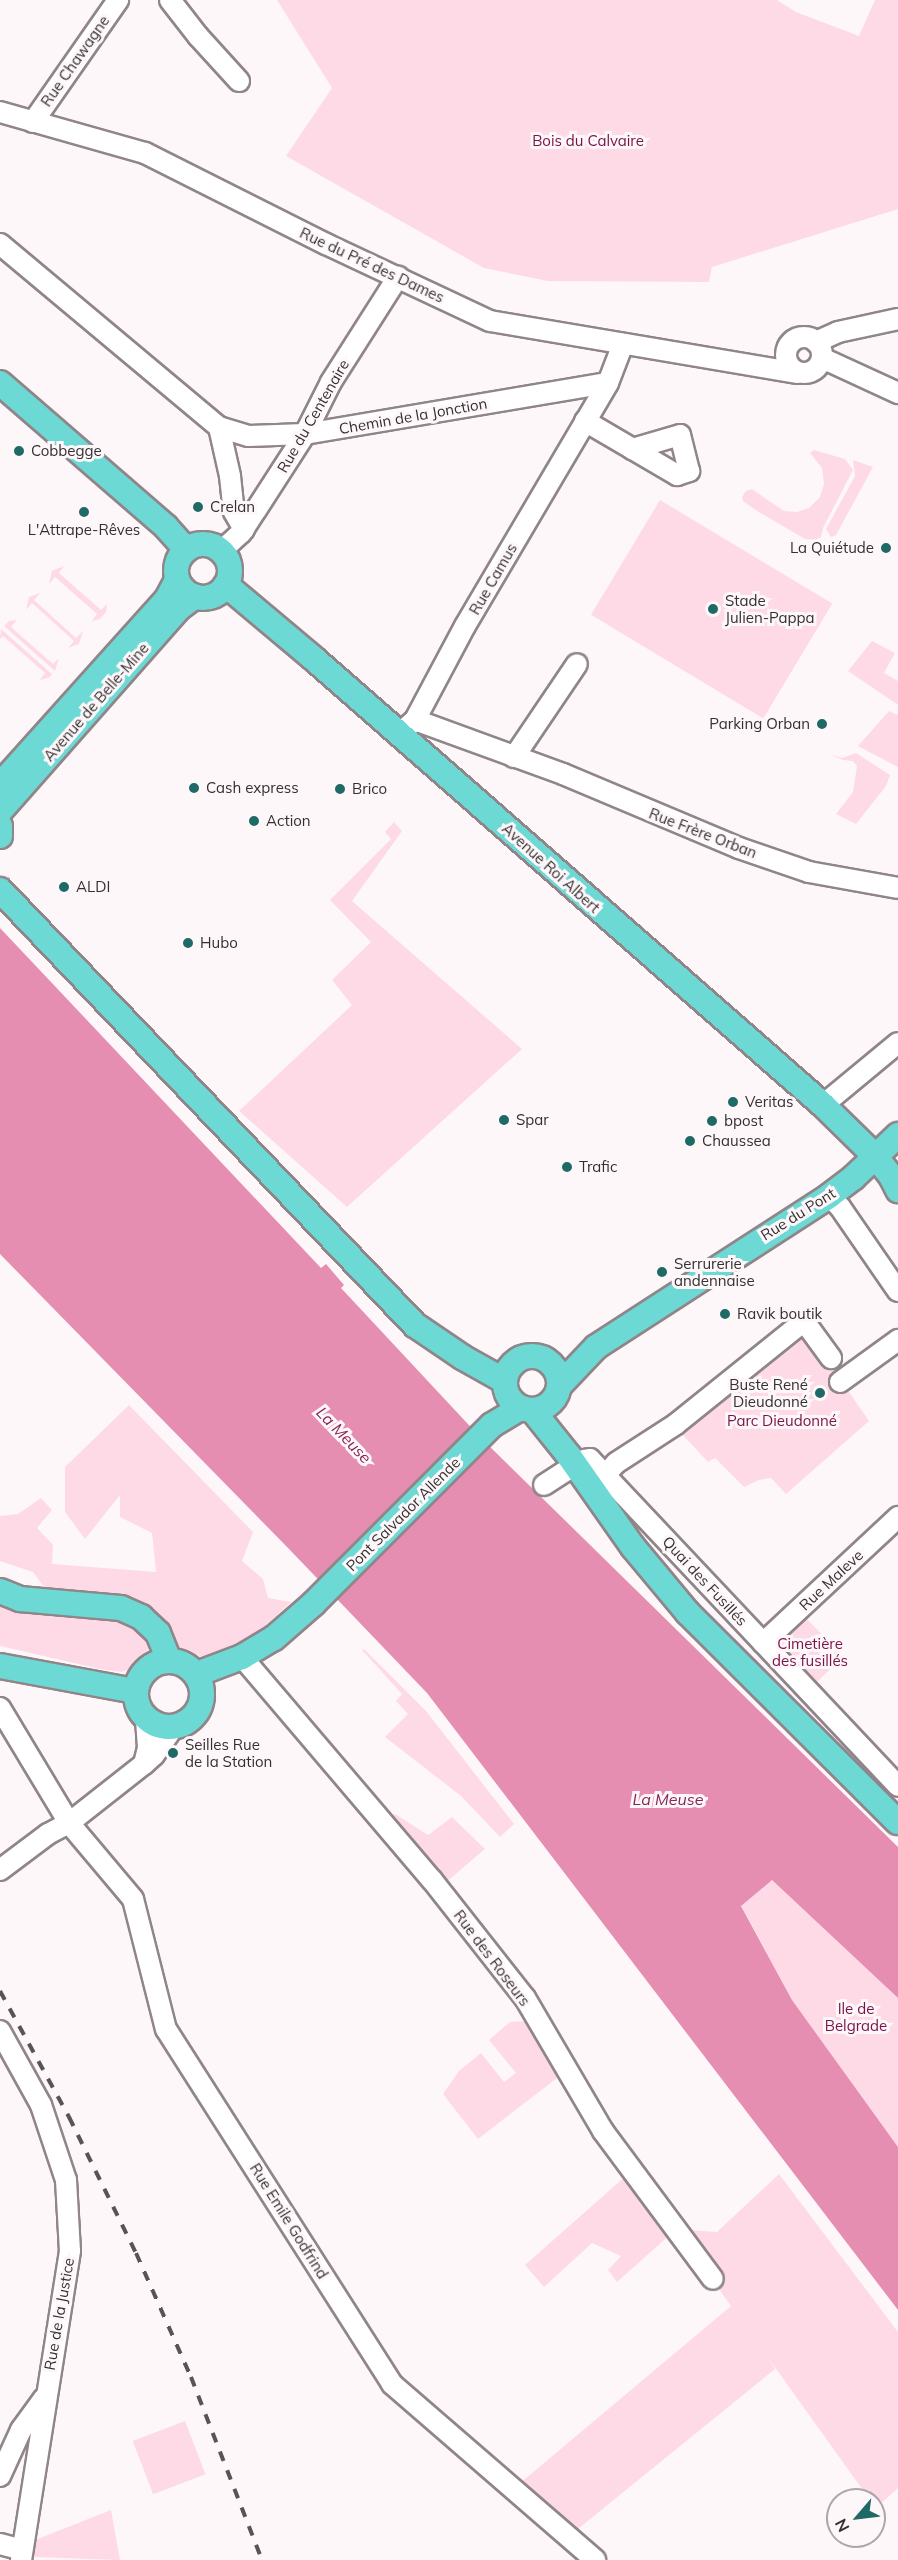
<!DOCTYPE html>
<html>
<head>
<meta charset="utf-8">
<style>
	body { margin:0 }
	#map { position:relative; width:898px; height:2560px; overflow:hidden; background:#fef7f9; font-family:Mulish,sans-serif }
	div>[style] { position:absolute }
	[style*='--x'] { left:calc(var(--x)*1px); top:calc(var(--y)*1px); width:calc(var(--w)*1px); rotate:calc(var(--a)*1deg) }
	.green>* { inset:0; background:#fedae7; transform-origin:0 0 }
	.water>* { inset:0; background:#e58eb1 }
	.roads { filter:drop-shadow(2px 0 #908589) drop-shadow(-2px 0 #908589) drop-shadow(0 2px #908589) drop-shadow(0 -2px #908589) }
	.minor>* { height:20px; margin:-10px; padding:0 10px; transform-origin:10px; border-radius:10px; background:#fff }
	.minor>.ring { margin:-10px; padding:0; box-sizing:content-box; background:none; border:20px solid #fff; border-radius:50% }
	.major>* { height:24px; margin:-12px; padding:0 12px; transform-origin:12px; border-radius:12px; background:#6cd9d5 }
	.major>.ring { margin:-12px; padding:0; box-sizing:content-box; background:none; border:24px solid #6cd9d5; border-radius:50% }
	.rail>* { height:4px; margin-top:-2px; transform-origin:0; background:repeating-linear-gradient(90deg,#585355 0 10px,transparent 0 20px) }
	.dots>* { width:16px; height:16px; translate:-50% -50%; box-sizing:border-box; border:3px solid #fef7f9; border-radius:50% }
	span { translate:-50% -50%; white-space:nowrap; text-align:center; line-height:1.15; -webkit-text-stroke:6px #fef7f9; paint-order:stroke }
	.street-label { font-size:15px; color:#343031 }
	.park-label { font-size:15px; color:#781349 }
	.poi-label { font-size:15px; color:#343031 }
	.left { translate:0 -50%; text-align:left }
	.right { translate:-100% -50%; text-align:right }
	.water-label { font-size:16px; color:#882456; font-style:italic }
	.north { position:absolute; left:826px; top:2488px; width:60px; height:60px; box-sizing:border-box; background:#fef7f9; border:2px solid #ada7a9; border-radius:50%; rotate:242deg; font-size:16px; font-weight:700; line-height:24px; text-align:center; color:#343031 }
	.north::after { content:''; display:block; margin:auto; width:21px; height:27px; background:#1f6a66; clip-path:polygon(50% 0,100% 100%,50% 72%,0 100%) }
</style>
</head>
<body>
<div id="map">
	<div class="green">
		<i style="clip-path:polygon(277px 0,777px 0,796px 12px,859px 36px,875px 0,898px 0,898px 209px,712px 267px,709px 282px,548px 281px,484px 268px,286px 156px,332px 88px)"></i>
		<i style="clip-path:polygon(814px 450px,845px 459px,853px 470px,823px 528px,821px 537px,816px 540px,805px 539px,754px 509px,743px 501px,742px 497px,746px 491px,752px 489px,784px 511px,797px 512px,809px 508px,820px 497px,824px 484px,822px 468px,810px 453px)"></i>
		<i style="clip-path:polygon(853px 460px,873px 467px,836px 535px,831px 537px,826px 529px,855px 476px)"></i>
		<i style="left:660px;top:500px;width:201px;height:134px;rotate:31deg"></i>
		<i style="clip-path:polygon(64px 566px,59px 573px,101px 610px,107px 604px,106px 612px,100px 619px,92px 621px,97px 614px,55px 577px,49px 584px,52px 571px)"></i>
		<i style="clip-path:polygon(40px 593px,34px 600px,76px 638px,83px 631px,79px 644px,68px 648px,74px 641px,32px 603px,26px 610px,29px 597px)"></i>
		<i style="clip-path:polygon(17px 620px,11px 627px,53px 664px,59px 658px,55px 671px,4px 626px,9px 621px)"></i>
		<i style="clip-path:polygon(1px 629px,52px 674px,50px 677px,40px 680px,45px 673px,3px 636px,0 639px)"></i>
		<i style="clip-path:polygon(872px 641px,895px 653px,884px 673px,898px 681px,898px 705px,848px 671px)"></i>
		<i style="clip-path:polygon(889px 711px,898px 715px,898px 767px,858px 746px)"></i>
		<i style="clip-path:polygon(856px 753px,890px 775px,886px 786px,856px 824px,836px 814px,853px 792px,857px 766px,853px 761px,843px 760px,829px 754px,842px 758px)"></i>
		<i style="clip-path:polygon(394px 822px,402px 831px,352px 901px,522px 1049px,347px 1207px,239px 1111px,352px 1005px,332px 980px,371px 942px,330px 900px,391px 839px,385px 832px)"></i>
		<i style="clip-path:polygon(805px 1328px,869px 1421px,786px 1494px,771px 1478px,759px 1480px,744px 1487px,715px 1458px,708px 1462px,680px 1432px)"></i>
		<i style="clip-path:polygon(129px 1405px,253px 1532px,242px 1561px,263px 1579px,268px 1598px,291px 1602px,254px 1636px,203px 1657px,181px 1650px,165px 1626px,47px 1591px,33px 1572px,0 1561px,0 1516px,18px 1514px,41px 1498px,52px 1510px,37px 1528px,53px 1545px,52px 1564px,156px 1572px,152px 1533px,120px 1517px,120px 1495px,85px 1539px,65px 1512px,65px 1467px)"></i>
		<i style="clip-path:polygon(0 1601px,125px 1619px,143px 1630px,149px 1647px,143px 1665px,122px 1672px,100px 1669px,0 1646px)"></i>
		<i style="left:805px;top:1617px;width:55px;height:39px;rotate:46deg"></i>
		<i style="clip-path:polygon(364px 1649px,426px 1711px,514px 1824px,500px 1837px,461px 1796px,385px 1737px,408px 1714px,396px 1701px,402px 1694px,362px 1650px)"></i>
		<i style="clip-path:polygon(395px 1814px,428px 1835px,452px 1817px,485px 1849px,444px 1884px,391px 1819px)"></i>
		<i style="clip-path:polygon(771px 1879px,898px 1998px,898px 2147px,792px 2000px,741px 1905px)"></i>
		<i style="clip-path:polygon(526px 2021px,561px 2075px,478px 2139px,443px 2094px,459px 2071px,481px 2053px,504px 2082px,516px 2073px,489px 2040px,510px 2022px)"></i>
		<i style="clip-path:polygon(628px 2174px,672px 2233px,617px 2282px,608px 2270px,621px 2256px,592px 2243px,544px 2287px,525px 2265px)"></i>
		<i style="clip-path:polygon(779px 2174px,898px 2332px,898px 2488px,876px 2508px,874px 2500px,870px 2500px,769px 2359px,775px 2369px,568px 2537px,513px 2489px,731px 2306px,676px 2229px,717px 2232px)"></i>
		<i style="left:185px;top:2421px;width:57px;height:56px;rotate:69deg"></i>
		<i style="clip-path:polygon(111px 2510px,120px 2560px,34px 2557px,35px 2540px)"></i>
	</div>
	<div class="water">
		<i style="clip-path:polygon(0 928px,321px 1268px,326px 1264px,344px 1285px,341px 1288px,480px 1437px,898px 1847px,898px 1998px,772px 1880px,741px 1906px,792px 2000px,898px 2147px,898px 2310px,427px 1693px,290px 1550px,0 1254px)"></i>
	</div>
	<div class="roads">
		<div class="minor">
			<i style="--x:170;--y:0;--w:46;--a:52.1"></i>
			<i style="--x:198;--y:36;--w:61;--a:47.7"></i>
			<i style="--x:0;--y:112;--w:151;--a:15.8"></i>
			<i style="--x:145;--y:153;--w:203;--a:26.7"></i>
			<i style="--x:326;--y:244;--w:181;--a:25.2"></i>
			<i style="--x:490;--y:321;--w:311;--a:9.6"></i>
			<i style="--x:33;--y:122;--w:149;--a:-55.1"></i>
			<i style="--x:0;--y:244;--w:285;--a:39.9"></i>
			<i style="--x:219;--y:427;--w:31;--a:17"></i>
			<i style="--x:249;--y:436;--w:56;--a:-2"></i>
			<i style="--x:305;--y:434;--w:307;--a:-9.6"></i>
			<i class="ring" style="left:786px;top:337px;width:16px;height:16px"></i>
			<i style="--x:816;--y:342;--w:24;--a:-24"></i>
			<i style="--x:838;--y:332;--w:61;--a:-12.2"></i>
			<i style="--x:822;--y:358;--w:84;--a:24.7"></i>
			<i style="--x:585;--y:421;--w:107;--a:30.4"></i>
			<i style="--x:677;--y:475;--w:13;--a:-18"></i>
			<i style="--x:689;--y:471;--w:37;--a:-104"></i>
			<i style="--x:680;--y:435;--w:50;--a:163.7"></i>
			<i style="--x:219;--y:427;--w:50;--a:77.3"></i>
			<i style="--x:230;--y:476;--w:36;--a:84"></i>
			<i style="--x:234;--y:512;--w:20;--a:60"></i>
			<i style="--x:221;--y:551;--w:27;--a:-42"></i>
			<i style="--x:241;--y:533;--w:27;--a:-57"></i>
			<i style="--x:256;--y:510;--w:90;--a:-57.2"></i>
			<i style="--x:305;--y:434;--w:58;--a:-63.4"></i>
			<i style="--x:331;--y:382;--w:125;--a:-57.5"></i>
			<i style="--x:415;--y:720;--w:158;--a:20"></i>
			<i style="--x:563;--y:774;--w:191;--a:22.8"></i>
			<i style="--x:739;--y:848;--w:74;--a:18.9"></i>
			<i style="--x:809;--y:872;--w:90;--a:10.2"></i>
			<i style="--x:406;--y:728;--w:12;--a:-42"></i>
			<i style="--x:415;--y:720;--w:106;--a:-62"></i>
			<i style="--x:465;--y:626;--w:282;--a:-59.5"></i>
			<i style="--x:608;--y:383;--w:42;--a:-69"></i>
			<i style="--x:514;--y:757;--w:112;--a:-55.9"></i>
			<i style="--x:823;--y:1105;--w:97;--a:-39.6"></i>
			<i style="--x:829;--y:1196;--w:16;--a:45"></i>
			<i style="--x:840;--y:1207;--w:102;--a:55.4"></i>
			<i style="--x:840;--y:1382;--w:72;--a:-35.9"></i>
			<i style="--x:584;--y:1460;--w:6;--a:-9"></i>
			<i style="--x:590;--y:1459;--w:22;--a:47"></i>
			<i style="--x:605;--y:1475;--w:427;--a:46.7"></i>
			<i style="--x:605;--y:1475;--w:16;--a:-47"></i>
			<i style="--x:616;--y:1463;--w:72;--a:-33"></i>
			<i style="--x:676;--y:1424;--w:164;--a:-38.8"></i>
			<i style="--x:804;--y:1321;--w:46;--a:53.9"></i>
			<i style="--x:544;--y:1485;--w:27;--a:-33"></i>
			<i style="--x:763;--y:1643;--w:185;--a:-43"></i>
			<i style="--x:242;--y:1657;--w:293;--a:49.6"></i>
			<i style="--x:432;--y:1880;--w:150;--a:51.8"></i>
			<i style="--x:525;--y:1998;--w:154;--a:59.6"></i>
			<i style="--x:603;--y:2131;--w:184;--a:53.4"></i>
			<i style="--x:0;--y:1708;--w:134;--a:59"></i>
			<i style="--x:69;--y:1823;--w:99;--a:49.9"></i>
			<i style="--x:133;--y:1899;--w:134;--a:75.8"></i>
			<i style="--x:166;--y:2029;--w:421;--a:57.5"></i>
			<i style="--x:392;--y:2384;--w:269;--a:40.9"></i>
			<i style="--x:144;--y:1764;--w:16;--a:-76"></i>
			<i style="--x:148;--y:1748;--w:29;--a:-94"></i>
			<i style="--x:0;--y:1870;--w:60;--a:-36.9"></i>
			<i style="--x:48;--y:1834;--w:24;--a:-28"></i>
			<i style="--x:69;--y:1823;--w:95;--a:-38.2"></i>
			<i style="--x:144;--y:1764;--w:13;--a:-42"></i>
			<i style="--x:154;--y:1755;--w:33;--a:-55"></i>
			<i style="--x:0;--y:2031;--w:85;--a:61"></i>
			<i style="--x:41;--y:2105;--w:79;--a:71.6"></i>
			<i style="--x:66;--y:2180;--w:71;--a:86.8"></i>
			<i style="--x:70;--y:2251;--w:313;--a:99"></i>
			<i style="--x:0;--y:2476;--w:51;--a:-65.5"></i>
			<i style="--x:21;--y:2430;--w:39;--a:-54"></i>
			<i style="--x:0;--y:2544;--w:23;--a:15"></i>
		</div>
		<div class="major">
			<i style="--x:0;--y:383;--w:220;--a:40.9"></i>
			<i style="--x:166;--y:527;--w:30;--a:48"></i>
			<i class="ring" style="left:176px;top:544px;width:30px;height:30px"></i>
			<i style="--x:226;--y:585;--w:114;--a:40"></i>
			<i style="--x:313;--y:658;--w:678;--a:41.23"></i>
			<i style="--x:823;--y:1105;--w:71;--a:44.4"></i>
			<i style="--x:874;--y:1155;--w:27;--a:51"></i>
			<i style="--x:891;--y:1176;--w:16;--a:63"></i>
			<i style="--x:0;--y:785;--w:250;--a:-48.1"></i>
			<i style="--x:167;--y:599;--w:21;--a:-62"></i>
			<i style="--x:0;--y:811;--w:269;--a:-48.6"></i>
			<i style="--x:178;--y:609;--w:21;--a:-37"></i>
			<i style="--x:0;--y:826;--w:10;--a:90"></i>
			<i style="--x:0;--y:890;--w:601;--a:46.35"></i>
			<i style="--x:415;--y:1325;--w:57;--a:34.2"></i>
			<i style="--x:462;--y:1357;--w:49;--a:29.2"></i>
			<i class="ring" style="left:505px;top:1356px;width:30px;height:30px"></i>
			<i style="--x:560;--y:1385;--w:52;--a:-46.5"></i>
			<i style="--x:596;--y:1347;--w:278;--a:-32.9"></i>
			<i style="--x:829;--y:1196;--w:31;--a:-37"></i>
			<i style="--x:854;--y:1177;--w:61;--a:-43.7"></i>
			<i style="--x:533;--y:1411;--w:58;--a:51.3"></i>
			<i style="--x:569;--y:1456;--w:111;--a:54.9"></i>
			<i style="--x:633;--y:1547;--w:86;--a:50.2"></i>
			<i style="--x:688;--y:1613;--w:296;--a:44.9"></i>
			<i style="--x:0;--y:1591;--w:22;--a:22"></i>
			<i style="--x:20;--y:1599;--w:101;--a:5.1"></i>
			<i style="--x:121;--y:1608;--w:22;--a:24"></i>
			<i style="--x:141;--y:1617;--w:23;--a:43"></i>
			<i style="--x:158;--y:1633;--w:29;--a:68"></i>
			<i class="ring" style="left:136px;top:1661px;width:42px;height:42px"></i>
			<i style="--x:0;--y:1666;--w:137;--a:10.5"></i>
			<i style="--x:197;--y:1674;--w:48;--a:-20.7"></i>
			<i style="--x:242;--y:1657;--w:37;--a:-31"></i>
			<i style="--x:274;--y:1638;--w:52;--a:-41.1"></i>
			<i style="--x:313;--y:1604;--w:253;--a:-45"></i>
			<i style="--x:492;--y:1425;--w:33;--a:-31"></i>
		</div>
	</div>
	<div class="rail">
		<i style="--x:0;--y:1991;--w:144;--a:61.3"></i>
		<i style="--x:69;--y:2117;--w:152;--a:63.8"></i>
		<i style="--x:136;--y:2253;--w:136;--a:66.1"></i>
		<i style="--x:191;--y:2377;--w:196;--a:68.8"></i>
	</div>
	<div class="dots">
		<i style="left:19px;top:451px;background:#1f6a66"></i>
		<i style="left:198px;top:507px;background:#1f6a66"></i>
		<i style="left:84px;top:512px;background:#1f6a66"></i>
		<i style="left:886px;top:548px;background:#1f6a66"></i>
		<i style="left:713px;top:609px;background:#1f6a66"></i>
		<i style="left:822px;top:724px;background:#1f6a66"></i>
		<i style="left:194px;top:788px;background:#1f6a66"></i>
		<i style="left:340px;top:789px;background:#1f6a66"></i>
		<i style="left:254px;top:821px;background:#1f6a66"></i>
		<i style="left:64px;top:887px;background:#1f6a66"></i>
		<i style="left:188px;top:943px;background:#1f6a66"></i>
		<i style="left:733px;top:1102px;background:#1f6a66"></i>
		<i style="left:504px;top:1120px;background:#1f6a66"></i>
		<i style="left:712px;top:1121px;background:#1f6a66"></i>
		<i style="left:690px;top:1141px;background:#1f6a66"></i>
		<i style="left:567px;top:1167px;background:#1f6a66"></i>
		<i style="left:662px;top:1272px;background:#1f6a66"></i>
		<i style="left:725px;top:1314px;background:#1f6a66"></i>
		<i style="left:820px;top:1393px;background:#1f6a66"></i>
		<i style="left:173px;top:1753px;background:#1f6a66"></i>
	</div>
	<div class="street-label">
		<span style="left:75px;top:61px;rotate:-55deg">Rue Chawagne</span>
		<span style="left:372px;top:265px;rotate:25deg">Rue du Pré des Dames</span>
		<span style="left:313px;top:416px;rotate:-60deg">Rue du Centenaire</span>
		<span style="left:413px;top:416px;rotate:-10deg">Chemin de la Jonction</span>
		<span style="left:493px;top:579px;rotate:-60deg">Rue Camus</span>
		<span style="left:96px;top:702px;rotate:-49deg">Avenue de Belle-Mine</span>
		<span style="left:703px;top:833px;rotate:21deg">Rue Frère Orban</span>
		<span style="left:551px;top:868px;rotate:42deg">Avenue Roi Albert</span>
		<span style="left:798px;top:1214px;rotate:-32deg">Rue du Pont</span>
		<span style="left:403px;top:1514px;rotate:-45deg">Pont Salvador Allende</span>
		<span style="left:831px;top:1580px;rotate:-43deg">Rue Maleve</span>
		<span style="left:705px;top:1581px;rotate:47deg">Quai des Fusillés</span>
		<span style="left:492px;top:1958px;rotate:53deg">Rue des Roseurs</span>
		<span style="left:289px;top:2221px;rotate:58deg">Rue Emile Godfrind</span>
		<span style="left:59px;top:2314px;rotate:-80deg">Rue de la Justice</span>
	</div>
	<div class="park-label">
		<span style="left:588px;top:141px">Bois du Calvaire</span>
		<span style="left:782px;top:1421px">Parc Dieudonné</span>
		<span style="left:810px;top:1652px">Cimetière<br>des fusillés</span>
		<span style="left:856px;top:2017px">Ile de<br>Belgrade</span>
	</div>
	<div class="poi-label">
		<span class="left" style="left:31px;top:451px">Cobbegge</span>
		<span class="left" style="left:210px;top:507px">Crelan</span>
		<span style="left:84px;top:530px">L'Attrape-Rêves</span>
		<span class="right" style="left:874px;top:548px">La Quiétude</span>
		<span class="left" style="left:725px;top:609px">Stade<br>Julien-Pappa</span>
		<span class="right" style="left:810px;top:724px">Parking Orban</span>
		<span class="left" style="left:206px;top:788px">Cash express</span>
		<span class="left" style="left:352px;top:789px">Brico</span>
		<span class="left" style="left:266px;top:821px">Action</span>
		<span class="left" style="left:76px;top:887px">ALDI</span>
		<span class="left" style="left:200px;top:943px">Hubo</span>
		<span class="left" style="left:745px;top:1102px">Veritas</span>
		<span class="left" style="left:516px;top:1120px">Spar</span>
		<span class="left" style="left:724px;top:1121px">bpost</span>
		<span class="left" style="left:702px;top:1141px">Chaussea</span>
		<span class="left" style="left:579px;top:1167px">Trafic</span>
		<span class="left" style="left:674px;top:1272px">Serrurerie<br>andennaise</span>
		<span class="left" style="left:737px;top:1314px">Ravik boutik</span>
		<span class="right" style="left:808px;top:1393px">Buste René<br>Dieudonné</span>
		<span class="left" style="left:185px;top:1753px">Seilles Rue<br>de la Station</span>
	</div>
	<div class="water-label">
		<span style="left:344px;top:1435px;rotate:46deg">La Meuse</span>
		<span style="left:668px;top:1799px">La Meuse</span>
	</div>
	<div class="north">N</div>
</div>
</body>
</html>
